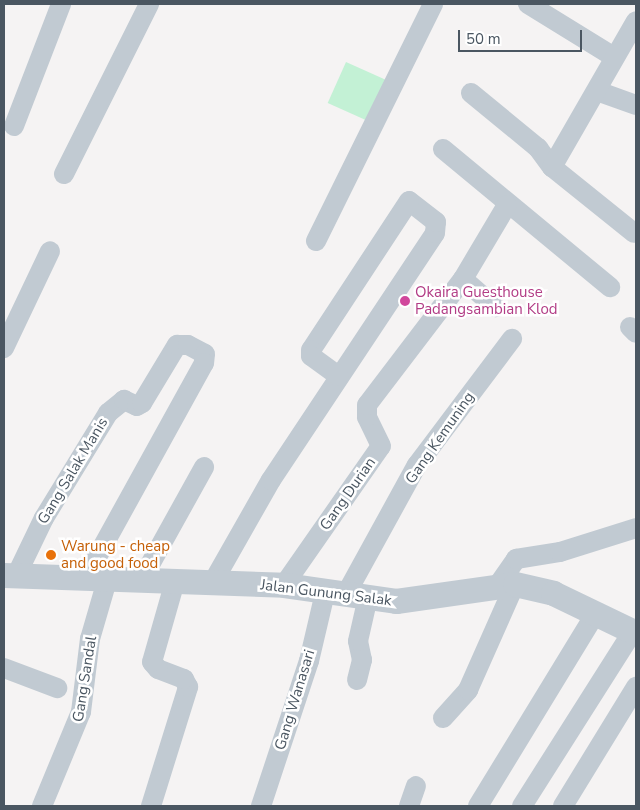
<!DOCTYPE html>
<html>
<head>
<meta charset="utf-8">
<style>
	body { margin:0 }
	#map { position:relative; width:640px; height:810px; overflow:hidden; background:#f5f3f3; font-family:"Nunito Sans",sans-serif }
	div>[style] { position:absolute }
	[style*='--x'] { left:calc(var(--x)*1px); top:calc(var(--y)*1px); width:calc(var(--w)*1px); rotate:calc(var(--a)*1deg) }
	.green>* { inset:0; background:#c3f1d5; transform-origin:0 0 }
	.minor>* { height:20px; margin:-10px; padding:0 10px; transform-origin:10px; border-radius:10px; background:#c1cad2 }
	.tertiary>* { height:25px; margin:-12.5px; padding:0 12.5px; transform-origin:12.5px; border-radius:12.5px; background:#c1cad2 }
	.dots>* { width:14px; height:14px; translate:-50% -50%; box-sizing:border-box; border:2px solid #fff; border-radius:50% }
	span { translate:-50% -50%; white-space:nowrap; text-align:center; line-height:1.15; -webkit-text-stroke:5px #fff; paint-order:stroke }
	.hotel-label { font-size:15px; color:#b23c85 }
	.left { translate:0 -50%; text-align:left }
	.street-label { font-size:15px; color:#4a5661 }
	.food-label { font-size:15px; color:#c56008 }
	.frame { position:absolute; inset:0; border:5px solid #4a5661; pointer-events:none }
	.scale { position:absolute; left:458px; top:30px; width:124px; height:22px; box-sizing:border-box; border:2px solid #4a5661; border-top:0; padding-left:6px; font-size:15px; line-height:18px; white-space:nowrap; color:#4a5661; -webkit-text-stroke:4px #fff; paint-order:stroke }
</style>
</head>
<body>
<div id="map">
	<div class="green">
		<i style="left:346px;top:62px;width:44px;height:45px;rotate:24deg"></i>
	</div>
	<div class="minor">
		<i style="--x:528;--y:4;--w:101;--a:31.6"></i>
		<i style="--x:597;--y:91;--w:41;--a:19.7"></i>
		<i style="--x:471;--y:93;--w:87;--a:39.4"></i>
		<i style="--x:538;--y:148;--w:24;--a:54"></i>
		<i style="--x:552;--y:167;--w:105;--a:38.8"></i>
		<i style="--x:14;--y:126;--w:131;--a:-68.9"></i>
		<i style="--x:443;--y:149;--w:217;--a:39.6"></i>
		<i style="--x:552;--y:167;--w:168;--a:-60.1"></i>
		<i style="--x:64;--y:174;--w:190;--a:-63.4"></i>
		<i style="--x:316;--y:241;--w:264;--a:-63.7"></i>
		<i style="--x:463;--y:279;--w:43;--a:41.2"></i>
		<i style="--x:630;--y:327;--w:8;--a:45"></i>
		<i style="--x:4;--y:348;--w:107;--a:-64.6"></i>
		<i style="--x:17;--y:574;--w:62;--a:-64.3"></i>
		<i style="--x:44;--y:518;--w:123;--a:-58.6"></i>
		<i style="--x:108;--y:413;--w:21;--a:-39"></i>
		<i style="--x:124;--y:400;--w:14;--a:25"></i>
		<i style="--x:137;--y:406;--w:6;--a:-31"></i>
		<i style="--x:142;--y:403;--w:68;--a:-58.9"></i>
		<i style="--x:177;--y:345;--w:11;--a:0"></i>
		<i style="--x:188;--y:345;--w:19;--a:28"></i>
		<i style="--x:205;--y:354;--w:9;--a:96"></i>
		<i style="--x:204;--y:363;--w:242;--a:118.9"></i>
		<i style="--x:142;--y:579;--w:128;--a:-61"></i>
		<i style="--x:213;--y:582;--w:117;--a:-60.4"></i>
		<i style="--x:271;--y:480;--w:296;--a:-56.4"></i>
		<i style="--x:435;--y:233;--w:11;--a:-85"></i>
		<i style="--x:436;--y:222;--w:34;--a:-142"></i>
		<i style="--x:409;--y:201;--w:178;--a:123.3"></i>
		<i style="--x:311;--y:350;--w:6;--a:90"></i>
		<i style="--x:311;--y:356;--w:34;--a:36"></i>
		<i style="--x:284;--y:585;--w:169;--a:-55.1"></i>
		<i style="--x:381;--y:446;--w:32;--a:-116"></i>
		<i style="--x:367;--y:417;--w:12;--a:-90"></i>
		<i style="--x:367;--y:405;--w:158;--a:-52.7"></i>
		<i style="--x:463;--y:279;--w:86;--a:-59.3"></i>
		<i style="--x:498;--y:585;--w:32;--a:-55"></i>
		<i style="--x:516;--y:559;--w:45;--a:-9"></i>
		<i style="--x:560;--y:552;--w:80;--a:-17.5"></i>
		<i style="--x:346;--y:594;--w:147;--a:-61.2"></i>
		<i style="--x:417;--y:465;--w:158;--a:-53"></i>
		<i style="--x:4;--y:668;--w:57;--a:20.7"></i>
		<i style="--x:357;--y:680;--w:21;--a:-76"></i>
		<i style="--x:362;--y:660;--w:19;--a:-102"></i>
		<i style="--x:358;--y:641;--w:45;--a:-77.2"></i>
		<i style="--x:443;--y:718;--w:38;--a:-48"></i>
		<i style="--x:468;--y:690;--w:116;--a:-66.1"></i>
		<i style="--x:42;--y:806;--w:102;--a:-67.5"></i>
		<i style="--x:81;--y:712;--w:74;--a:-83"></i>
		<i style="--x:90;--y:639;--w:65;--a:-73.8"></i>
		<i style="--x:151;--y:806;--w:125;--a:-72.7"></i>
		<i style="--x:188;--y:687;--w:9;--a:-117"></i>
		<i style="--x:184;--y:679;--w:28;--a:-159"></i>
		<i style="--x:158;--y:669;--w:9;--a:-131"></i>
		<i style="--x:152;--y:662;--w:84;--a:-74.1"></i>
		<i style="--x:261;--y:806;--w:153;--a:-71.7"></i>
		<i style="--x:309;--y:661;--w:70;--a:-76.8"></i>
		<i style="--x:409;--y:806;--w:21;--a:-71"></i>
		<i style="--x:478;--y:806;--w:226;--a:-58.6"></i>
		<i style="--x:522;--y:806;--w:207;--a:-57.6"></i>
		<i style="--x:563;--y:806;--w:140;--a:-58.5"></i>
	</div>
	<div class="tertiary">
		<i style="--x:4;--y:575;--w:280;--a:2"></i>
		<i style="--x:284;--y:585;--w:113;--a:8.1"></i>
		<i style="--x:396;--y:601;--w:120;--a:-8.1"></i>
		<i style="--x:515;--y:584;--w:39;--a:13"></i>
		<i style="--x:553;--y:593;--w:92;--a:25.7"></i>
	</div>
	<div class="dots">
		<i style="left:405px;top:301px;background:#d1479c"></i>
		<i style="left:51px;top:555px;background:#e8710a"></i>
	</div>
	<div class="hotel-label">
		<span class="left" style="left:415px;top:301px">Okaira Guesthouse<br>Padangsambian Klod</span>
	</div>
	<div class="street-label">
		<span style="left:440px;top:438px;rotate:-55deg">Gang Kemuning</span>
		<span style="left:73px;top:471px;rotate:-59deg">Gang Salak Manis</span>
		<span style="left:348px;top:494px;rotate:-55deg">Gang Durian</span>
		<span style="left:326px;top:593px;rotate:7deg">Jalan Gunung Salak</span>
		<span style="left:85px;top:679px;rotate:-81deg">Gang Sandal</span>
		<span style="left:295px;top:700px;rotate:-73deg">Gang Wanasari</span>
	</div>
	<div class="food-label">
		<span class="left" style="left:61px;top:555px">Warung - cheap<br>and good food</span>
	</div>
	<div class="frame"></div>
	<div class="scale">50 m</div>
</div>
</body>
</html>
